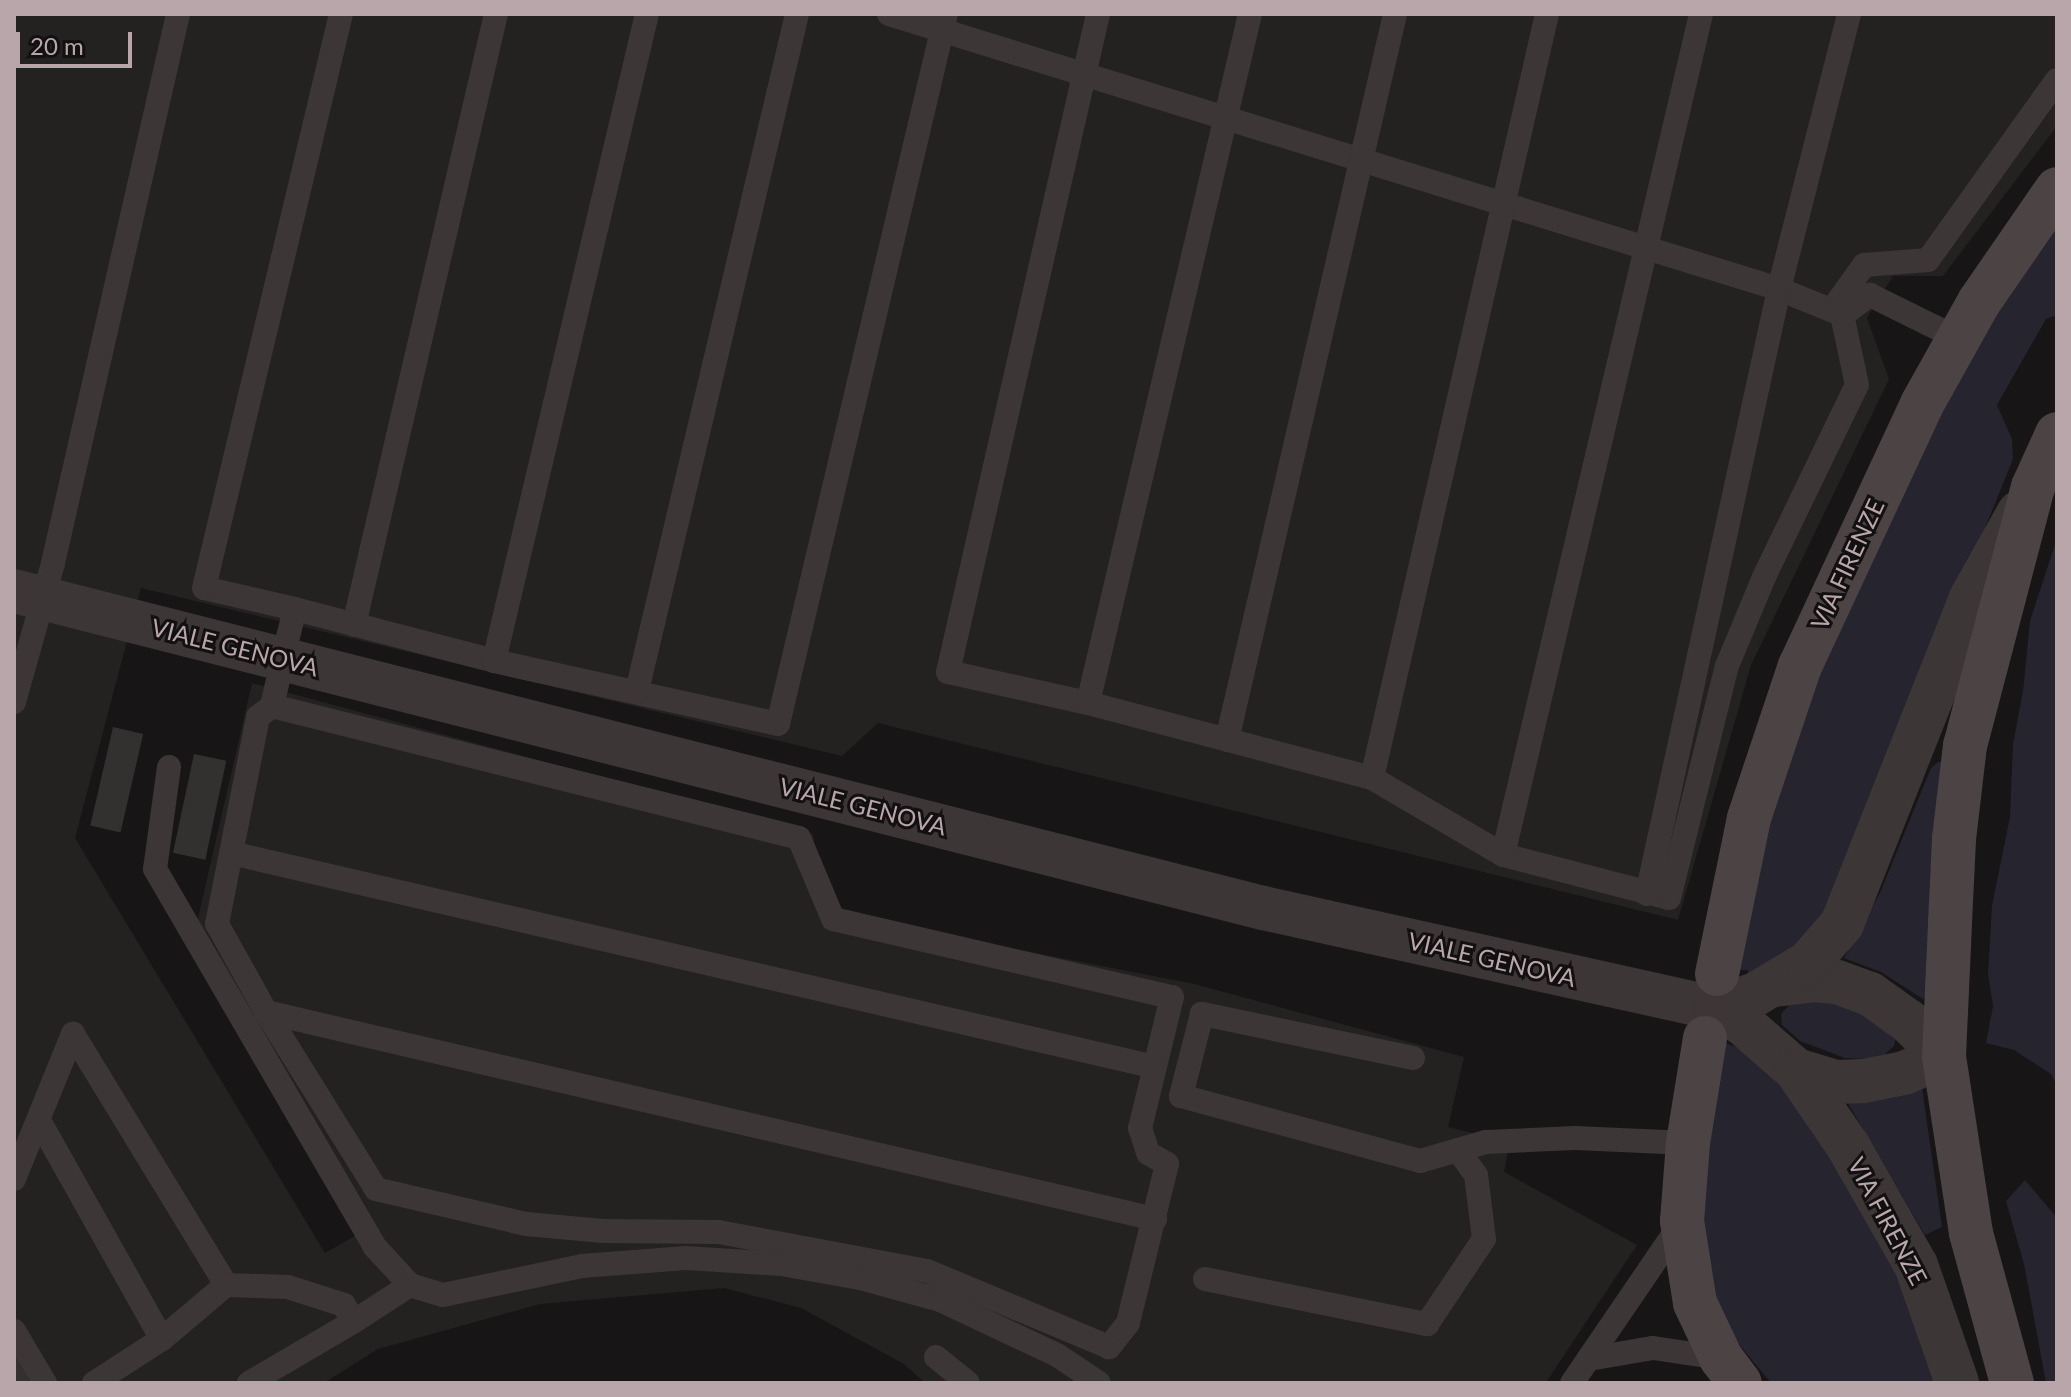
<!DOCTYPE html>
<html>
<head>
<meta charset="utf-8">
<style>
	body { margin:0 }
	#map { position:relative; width:2071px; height:1397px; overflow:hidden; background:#171515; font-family:Lato,sans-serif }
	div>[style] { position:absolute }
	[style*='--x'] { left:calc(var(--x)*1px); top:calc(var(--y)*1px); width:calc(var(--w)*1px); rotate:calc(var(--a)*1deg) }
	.built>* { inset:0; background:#242121 }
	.green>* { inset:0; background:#26252f }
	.building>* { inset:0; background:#333030; transform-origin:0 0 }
	.service>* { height:24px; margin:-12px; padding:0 12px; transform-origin:12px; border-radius:12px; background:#3c3636 }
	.tertiary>* { height:44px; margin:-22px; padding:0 22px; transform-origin:22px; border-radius:22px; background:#3c3636 }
	.secondary>* { height:44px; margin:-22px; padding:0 22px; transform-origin:22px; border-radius:22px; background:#4c4345 }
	span { translate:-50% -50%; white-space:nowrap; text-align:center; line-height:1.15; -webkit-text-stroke:6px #121010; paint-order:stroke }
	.street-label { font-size:24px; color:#b8a6ab }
	.frame { position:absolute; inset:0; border:16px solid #b8a6ab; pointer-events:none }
	.scale { position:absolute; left:16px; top:32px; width:116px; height:36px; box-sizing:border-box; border:4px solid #b8a6ab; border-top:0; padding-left:10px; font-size:24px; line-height:28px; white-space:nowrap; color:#b8a6ab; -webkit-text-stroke:6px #121010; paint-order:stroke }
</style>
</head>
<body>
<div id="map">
	<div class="built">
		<i style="clip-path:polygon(14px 14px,2057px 14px,2057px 126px,1943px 276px,1893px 276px,1867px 318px,1889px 379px,1751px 665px,1678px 920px,878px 723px,842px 756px,141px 588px,75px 838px,325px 1253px,367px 1229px,193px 940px,252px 683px,813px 834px,824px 912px,1194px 984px,1464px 1057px,1448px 1127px,1510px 1142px,1504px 1172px,1637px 1245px,1547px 1381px,1550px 1383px,925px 1383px,904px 1364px,801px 1308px,724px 1288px,540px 1304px,378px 1349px,324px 1383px,36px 1383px,14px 1348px)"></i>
	</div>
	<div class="green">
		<i style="clip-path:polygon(2057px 214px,2057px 315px,2046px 319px,1997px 405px,2012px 439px,2013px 459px,1855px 849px,1819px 926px,1808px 940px,1748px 974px,1748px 970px,1732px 970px,1762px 836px,1810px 682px,1875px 540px,2001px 299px)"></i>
		<i style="clip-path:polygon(2057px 538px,2057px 1086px,2051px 1074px,2014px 1050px,1986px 1043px,1993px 1006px,1988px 974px,1992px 906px,2010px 817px,2013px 744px,2023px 691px,2030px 621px)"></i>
		<i style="clip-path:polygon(1938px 762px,1942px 762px,1930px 879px,1926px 996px,1923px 999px,1881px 972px,1844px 958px,1880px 893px,1931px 768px)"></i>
		<i style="clip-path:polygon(1808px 999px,1852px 1005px,1896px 1036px,1894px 1046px,1884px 1055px,1870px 1059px,1845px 1058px,1800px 1041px,1782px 1025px,1781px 1014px,1792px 1002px)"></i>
		<i style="clip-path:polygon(1717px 1040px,1764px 1057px,1872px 1207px,1949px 1383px,1771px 1383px,1737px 1342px,1708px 1289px,1700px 1226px)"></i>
		<i style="clip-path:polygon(1921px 1081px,1942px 1227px,1925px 1235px,1846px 1100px)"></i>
		<i style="clip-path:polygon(2025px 1180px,2057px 1218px,2057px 1383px,2046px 1383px,2024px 1264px,2006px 1201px)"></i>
	</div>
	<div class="building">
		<i style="left:113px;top:727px;width:31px;height:101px;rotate:13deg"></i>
		<i style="left:194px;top:754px;width:33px;height:101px;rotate:12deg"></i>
		<i style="clip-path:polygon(14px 1354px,31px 1383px,14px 1383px)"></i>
	</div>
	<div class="service">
		<i style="--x:889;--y:14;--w:932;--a:17.17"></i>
		<i style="--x:1779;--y:289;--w:69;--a:22.1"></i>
		<i style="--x:1843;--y:315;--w:34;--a:-37"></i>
		<i style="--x:1870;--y:295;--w:97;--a:26.3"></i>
		<i style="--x:1098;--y:14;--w:675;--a:102.84"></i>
		<i style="--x:948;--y:672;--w:143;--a:12.5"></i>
		<i style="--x:1088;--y:703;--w:294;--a:14.8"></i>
		<i style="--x:1372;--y:778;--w:152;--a:30.4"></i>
		<i style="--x:1503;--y:855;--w:171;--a:14.5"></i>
		<i style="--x:1669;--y:898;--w:239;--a:-76"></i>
		<i style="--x:1727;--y:666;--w:96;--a:-67.4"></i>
		<i style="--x:1764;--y:577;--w:213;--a:-64.2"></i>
		<i style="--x:1857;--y:385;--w:87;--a:-102"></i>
		<i style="--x:1839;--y:300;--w:43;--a:-54.5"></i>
		<i style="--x:1864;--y:265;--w:64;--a:-4.5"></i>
		<i style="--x:1928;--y:260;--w:221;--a:-54.4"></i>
		<i style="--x:295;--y:609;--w:93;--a:-167"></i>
		<i style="--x:204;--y:588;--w:590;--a:-76.58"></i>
		<i style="--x:354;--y:625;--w:627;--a:-76.92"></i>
		<i style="--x:286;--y:645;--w:37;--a:-76"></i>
		<i style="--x:295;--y:609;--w:206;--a:14.6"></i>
		<i style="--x:494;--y:661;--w:291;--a:12.5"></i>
		<i style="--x:778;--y:724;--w:730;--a:-76.69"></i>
		<i style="--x:494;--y:661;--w:665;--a:-76.7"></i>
		<i style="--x:637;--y:691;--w:696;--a:-76.7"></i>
		<i style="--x:14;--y:702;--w:144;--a:-74.3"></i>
		<i style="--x:53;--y:563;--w:563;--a:-77.17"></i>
		<i style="--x:1088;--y:703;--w:708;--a:-76.77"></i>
		<i style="--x:272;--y:706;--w:543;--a:14.06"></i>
		<i style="--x:799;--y:838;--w:88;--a:67.2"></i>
		<i style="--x:833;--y:919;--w:348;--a:13"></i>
		<i style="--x:1172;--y:997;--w:135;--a:103.7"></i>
		<i style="--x:1140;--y:1128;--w:26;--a:72"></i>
		<i style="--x:1148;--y:1153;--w:22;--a:30"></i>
		<i style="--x:1167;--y:1164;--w:164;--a:103.8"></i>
		<i style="--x:1128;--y:1323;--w:31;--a:128"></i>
		<i style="--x:1109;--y:1347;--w:197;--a:-157.3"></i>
		<i style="--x:927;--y:1271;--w:212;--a:-169.4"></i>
		<i style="--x:719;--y:1232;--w:116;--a:-179.5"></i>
		<i style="--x:603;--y:1231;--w:77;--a:-174.8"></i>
		<i style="--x:526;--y:1224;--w:154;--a:-166.9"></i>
		<i style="--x:376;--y:1189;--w:208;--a:-121.9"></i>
		<i style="--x:266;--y:1012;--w:101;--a:-119.1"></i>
		<i style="--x:217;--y:924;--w:211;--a:-78.8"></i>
		<i style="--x:258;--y:717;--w:18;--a:-38"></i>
		<i style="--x:272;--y:706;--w:28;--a:-77"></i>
		<i style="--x:1227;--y:740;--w:745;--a:-76.97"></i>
		<i style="--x:169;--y:767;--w:103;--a:97.8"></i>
		<i style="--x:155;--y:869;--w:436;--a:59.8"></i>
		<i style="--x:374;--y:1246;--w:53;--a:47.3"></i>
		<i style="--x:1372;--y:778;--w:784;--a:-77.1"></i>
		<i style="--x:231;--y:853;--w:948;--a:13.04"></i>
		<i style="--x:1503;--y:855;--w:864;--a:-76.75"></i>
		<i style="--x:1647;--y:894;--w:619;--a:-77.69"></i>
		<i style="--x:1779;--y:289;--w:284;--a:-75.7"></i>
		<i style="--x:266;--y:1012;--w:913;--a:13.11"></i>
		<i style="--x:1413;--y:1058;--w:216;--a:-168.2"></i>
		<i style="--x:1202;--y:1014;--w:85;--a:104.4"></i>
		<i style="--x:1181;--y:1096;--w:248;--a:15.2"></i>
		<i style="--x:1420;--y:1161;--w:69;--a:-16.1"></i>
		<i style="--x:1486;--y:1142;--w:89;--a:-2.6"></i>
		<i style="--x:1575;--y:1138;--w:113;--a:2.5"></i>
		<i style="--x:40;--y:1122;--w:249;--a:60.7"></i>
		<i style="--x:14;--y:1179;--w:157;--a:-67.9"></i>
		<i style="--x:73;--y:1034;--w:294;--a:58.6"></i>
		<i style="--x:226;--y:1285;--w:62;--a:1.8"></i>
		<i style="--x:288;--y:1287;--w:59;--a:17.8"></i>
		<i style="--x:344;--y:1305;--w:19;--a:62"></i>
		<i style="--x:353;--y:1322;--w:121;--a:149.6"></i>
		<i style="--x:1205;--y:1279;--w:227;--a:11.5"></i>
		<i style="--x:1427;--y:1324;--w:102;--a:-56.2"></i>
		<i style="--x:1484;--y:1239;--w:64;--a:-97.1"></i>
		<i style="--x:1476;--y:1175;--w:31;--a:-126"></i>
		<i style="--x:353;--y:1322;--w:68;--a:-33"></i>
		<i style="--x:410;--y:1285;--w:34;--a:17"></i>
		<i style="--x:443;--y:1295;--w:142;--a:-11.8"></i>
		<i style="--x:582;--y:1266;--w:104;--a:-4.4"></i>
		<i style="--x:686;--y:1258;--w:95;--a:3.6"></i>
		<i style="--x:781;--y:1264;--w:80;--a:10"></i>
		<i style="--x:860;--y:1278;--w:83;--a:15.4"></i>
		<i style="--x:940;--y:1300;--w:129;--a:25.2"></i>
		<i style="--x:1057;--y:1355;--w:50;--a:33.7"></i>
		<i style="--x:14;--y:1331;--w:61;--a:59.2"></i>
		<i style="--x:936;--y:1357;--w:41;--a:39.1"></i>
		<i style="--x:1589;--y:1359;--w:65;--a:-9.8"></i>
		<i style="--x:1653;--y:1348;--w:69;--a:8.4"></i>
		<i style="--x:94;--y:1383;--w:81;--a:-32.9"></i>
		<i style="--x:162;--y:1339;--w:84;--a:-40.2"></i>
		<i style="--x:1572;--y:1383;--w:194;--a:-55.7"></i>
	</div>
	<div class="tertiary">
		<i style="--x:14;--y:591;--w:1289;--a:14.24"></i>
		<i style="--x:1263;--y:908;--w:463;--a:12.5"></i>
		<i style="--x:1715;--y:1008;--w:31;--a:29"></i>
		<i style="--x:1742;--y:1023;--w:72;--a:41"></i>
		<i style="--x:1796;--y:1070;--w:92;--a:55.6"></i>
		<i style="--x:1848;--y:1146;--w:137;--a:60.3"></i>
		<i style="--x:1916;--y:1265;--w:125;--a:70.8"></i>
		<i style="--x:1775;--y:985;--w:39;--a:-7"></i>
		<i style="--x:1814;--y:980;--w:23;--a:5"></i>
		<i style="--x:1837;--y:982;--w:35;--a:20"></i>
		<i style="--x:1870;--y:994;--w:47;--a:35.4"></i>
		<i style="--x:1908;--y:1021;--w:50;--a:44.2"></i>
		<i style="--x:1944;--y:1056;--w:43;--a:157"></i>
		<i style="--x:1904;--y:1073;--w:41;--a:168.7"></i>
		<i style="--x:1864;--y:1081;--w:28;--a:178"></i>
		<i style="--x:1836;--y:1082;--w:42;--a:-163.3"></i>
		<i style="--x:1715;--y:1008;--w:43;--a:-18.9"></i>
		<i style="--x:1756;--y:994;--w:61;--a:-30.8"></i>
		<i style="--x:1808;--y:963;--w:52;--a:-48.9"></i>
		<i style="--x:1842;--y:924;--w:351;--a:-68.4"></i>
		<i style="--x:1971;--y:598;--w:98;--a:-60.8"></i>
	</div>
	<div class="secondary">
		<i style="--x:1717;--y:974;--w:159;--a:-78.4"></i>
		<i style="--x:1749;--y:818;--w:160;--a:-71.5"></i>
		<i style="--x:1800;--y:666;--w:289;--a:-65"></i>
		<i style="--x:1922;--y:404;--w:117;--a:-60.8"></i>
		<i style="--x:1979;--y:302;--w:137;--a:-55.4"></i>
		<i style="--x:1705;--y:1038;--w:106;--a:99.2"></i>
		<i style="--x:1688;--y:1143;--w:78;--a:94.4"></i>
		<i style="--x:1682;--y:1221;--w:83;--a:81"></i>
		<i style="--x:1695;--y:1303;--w:61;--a:64.7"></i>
		<i style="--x:1721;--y:1358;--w:31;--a:53"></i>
		<i style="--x:2012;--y:1383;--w:156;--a:-105.3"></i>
		<i style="--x:1971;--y:1233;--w:179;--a:-98.7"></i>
		<i style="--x:1944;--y:1056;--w:134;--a:-87.4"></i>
		<i style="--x:1950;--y:922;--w:83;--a:-87.2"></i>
		<i style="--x:1954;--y:839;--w:94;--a:-83.3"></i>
		<i style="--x:1965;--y:746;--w:268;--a:-75.3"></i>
		<i style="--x:2033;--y:487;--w:58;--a:-65.6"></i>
	</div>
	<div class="street-label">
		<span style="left:1847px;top:564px;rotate:-65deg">VIA FIRENZE</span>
		<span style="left:235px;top:647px;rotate:14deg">VIALE GENOVA</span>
		<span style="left:863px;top:806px;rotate:14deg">VIALE GENOVA</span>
		<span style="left:1492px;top:959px;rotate:13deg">VIALE GENOVA</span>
		<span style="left:1888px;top:1221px;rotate:62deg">VIA FIRENZE</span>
	</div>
	<div class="frame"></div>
	<div class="scale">20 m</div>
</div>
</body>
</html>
